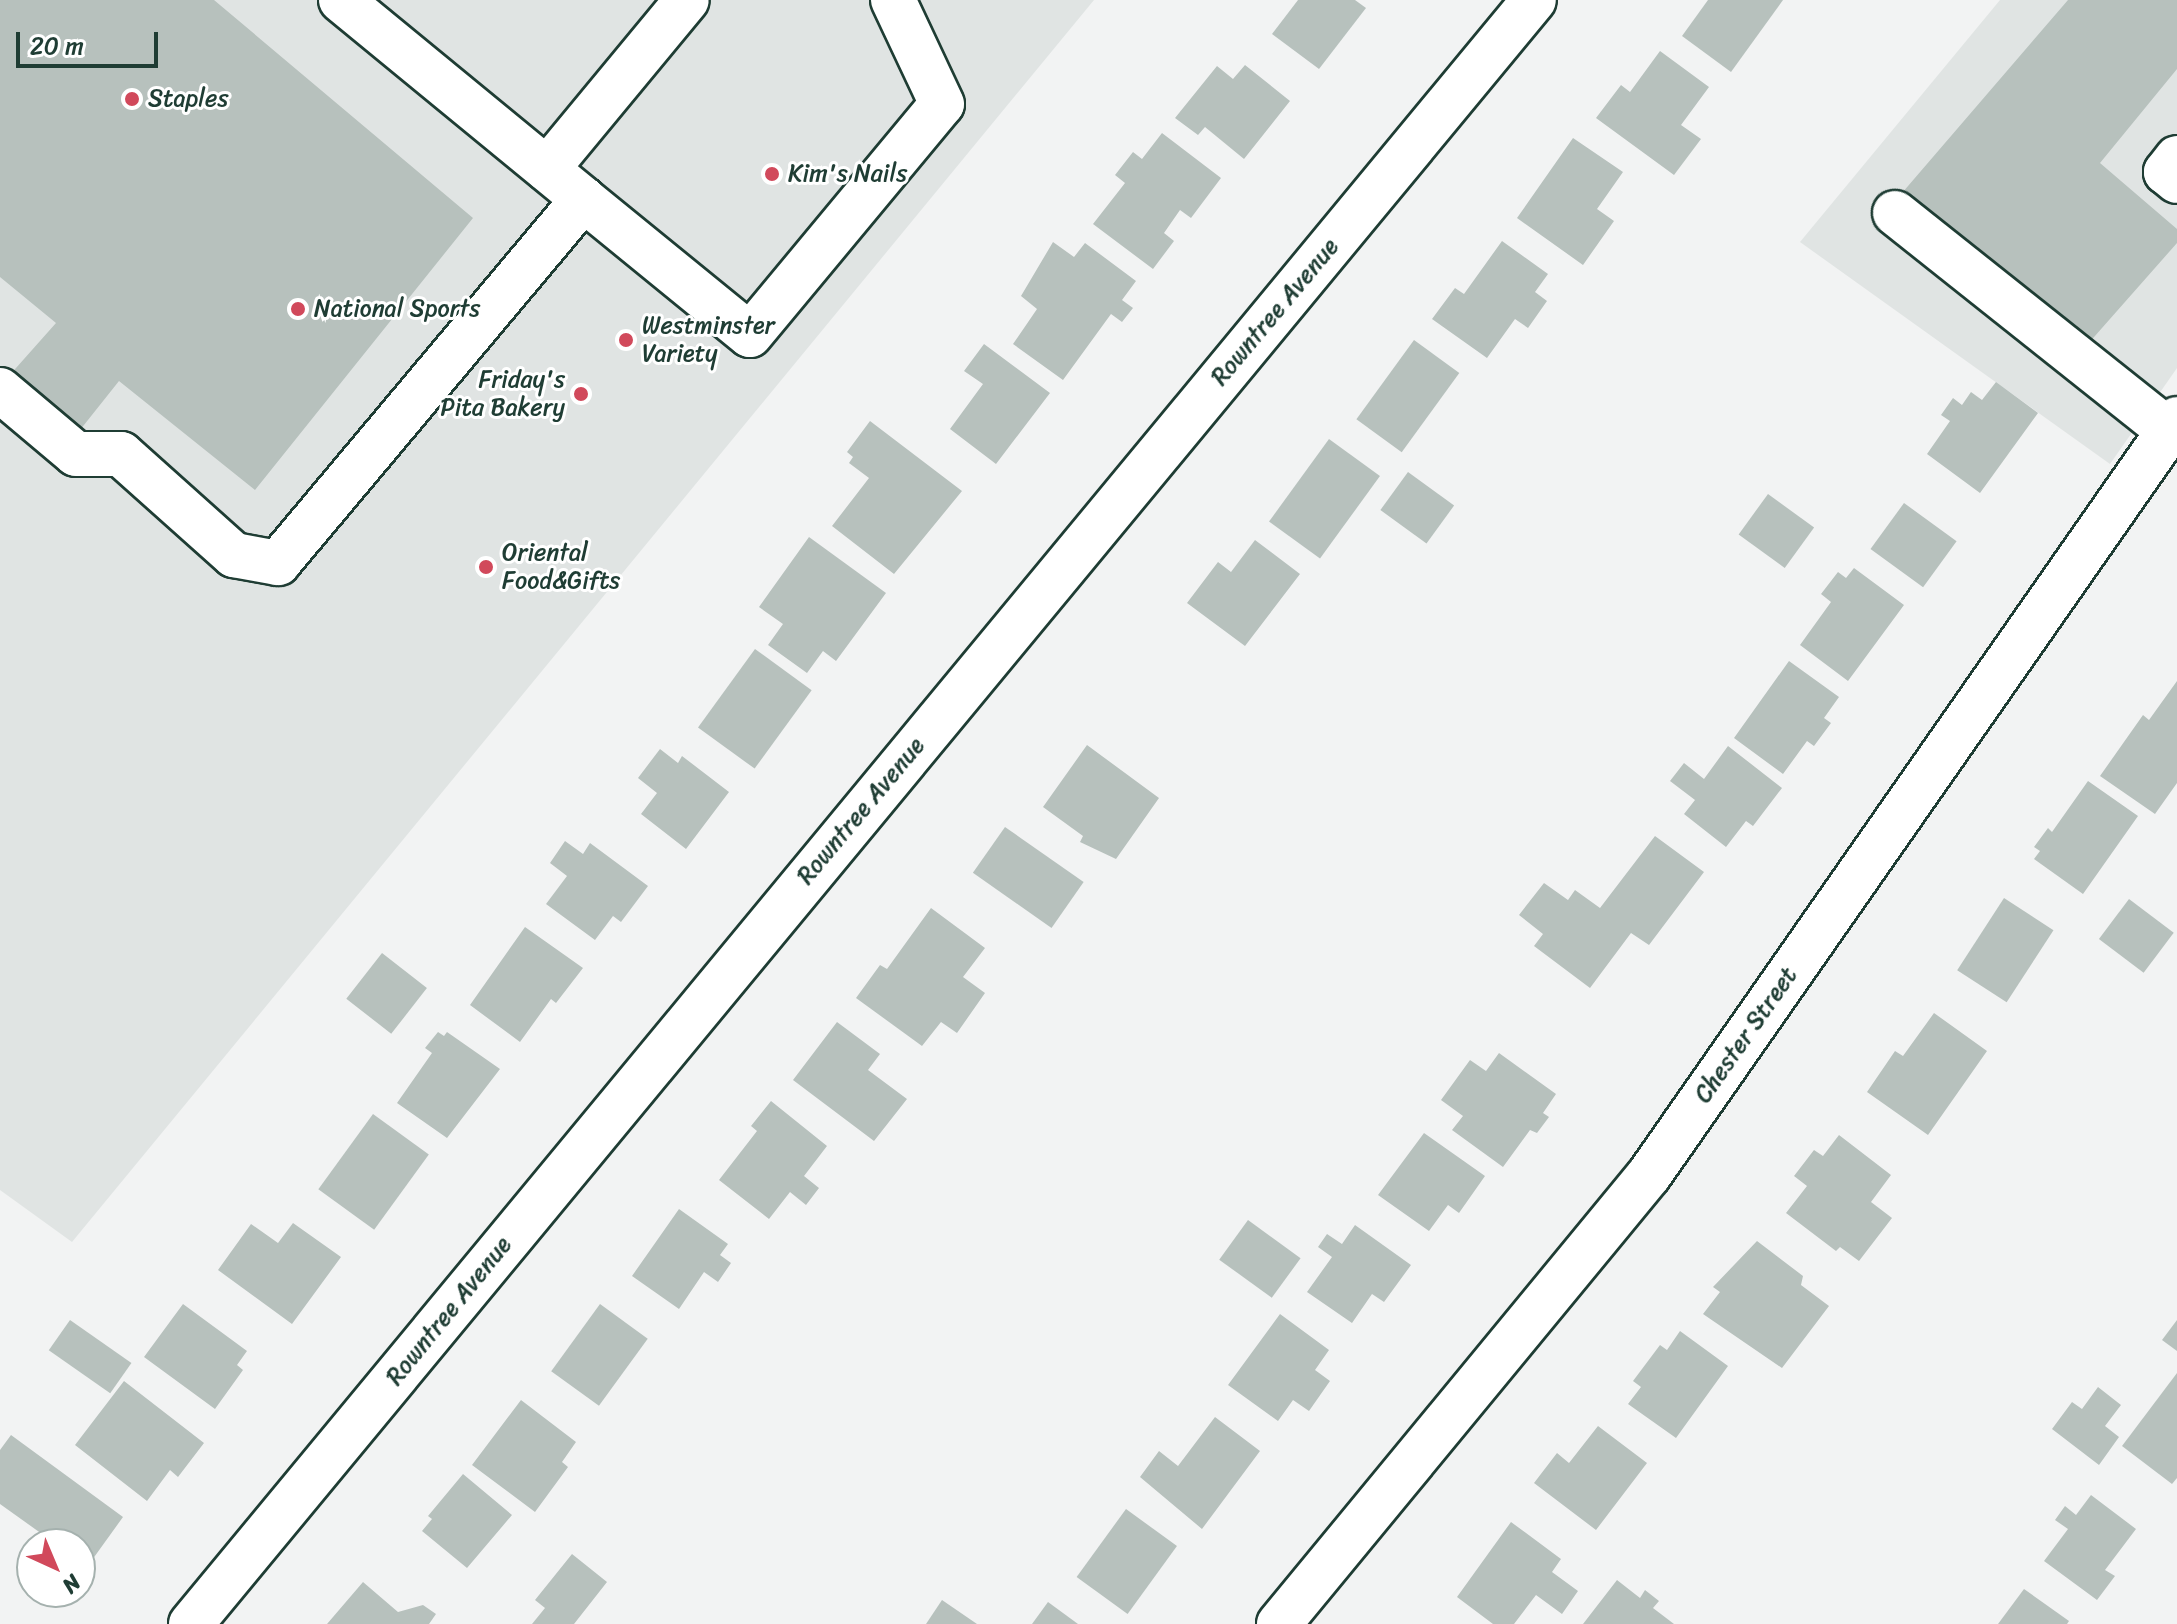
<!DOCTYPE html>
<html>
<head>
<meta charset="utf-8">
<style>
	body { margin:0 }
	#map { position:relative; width:2177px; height:1624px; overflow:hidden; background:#f2f3f3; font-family:Sriracha,sans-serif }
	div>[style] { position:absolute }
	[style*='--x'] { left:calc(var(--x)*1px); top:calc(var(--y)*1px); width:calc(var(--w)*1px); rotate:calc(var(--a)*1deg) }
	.built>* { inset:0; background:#e0e4e3 }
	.building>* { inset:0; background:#b7c1bd; transform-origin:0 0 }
	.roads { filter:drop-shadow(2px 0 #1f3d34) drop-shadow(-2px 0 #1f3d34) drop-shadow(0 2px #1f3d34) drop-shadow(0 -2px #1f3d34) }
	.minor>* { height:44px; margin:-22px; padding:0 22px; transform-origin:22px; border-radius:22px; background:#fff }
	.dots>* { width:22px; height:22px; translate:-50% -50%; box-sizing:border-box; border:4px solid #fff; border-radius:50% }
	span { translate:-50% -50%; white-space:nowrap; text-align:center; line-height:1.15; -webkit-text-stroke:6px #fff; paint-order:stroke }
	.poi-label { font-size:24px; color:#1f3d34 }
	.left { translate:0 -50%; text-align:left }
	.right { translate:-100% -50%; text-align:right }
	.street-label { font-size:24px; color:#1f3d34 }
	.north { position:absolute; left:16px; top:1528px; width:80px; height:80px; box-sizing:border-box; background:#fff; border:2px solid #a5b1ae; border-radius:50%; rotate:136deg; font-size:22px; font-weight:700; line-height:32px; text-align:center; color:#1f3d34 }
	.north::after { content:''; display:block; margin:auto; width:28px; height:36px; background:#d1495b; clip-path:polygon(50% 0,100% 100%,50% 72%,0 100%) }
	.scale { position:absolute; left:16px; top:32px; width:142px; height:36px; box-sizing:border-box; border:4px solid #1f3d34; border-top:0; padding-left:10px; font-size:24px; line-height:28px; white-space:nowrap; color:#1f3d34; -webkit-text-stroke:6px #fff; paint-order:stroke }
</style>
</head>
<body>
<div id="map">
	<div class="built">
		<i style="clip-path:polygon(0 0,1094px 0,72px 1242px,0 1190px)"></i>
		<i style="clip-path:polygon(2000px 0,2177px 0,2177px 368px,2110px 464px,1800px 242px)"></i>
	</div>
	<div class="building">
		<i style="clip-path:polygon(0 0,214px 0,473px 218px,255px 490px,119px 381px,80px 430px,8px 377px,56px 323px,0 277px)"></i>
		<i style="clip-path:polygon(1298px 0,1355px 0,1366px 8px,1319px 69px,1272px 34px)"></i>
		<i style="clip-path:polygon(1708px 0,1783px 0,1731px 72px,1682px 36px)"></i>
		<i style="clip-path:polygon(2068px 0,2177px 0,2177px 69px,2100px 163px,2177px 229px,2177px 243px,2087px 345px,1902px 193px)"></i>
		<i style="clip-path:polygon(1660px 51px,1709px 87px,1681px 125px,1701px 139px,1674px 175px,1596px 118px,1621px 85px,1630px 92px)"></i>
		<i style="clip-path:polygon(1245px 65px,1290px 101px,1244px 159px,1205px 127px,1198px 135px,1175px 118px,1217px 66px,1233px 79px)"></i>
		<i style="clip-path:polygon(1162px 133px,1221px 178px,1191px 218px,1180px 210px,1164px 233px,1174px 241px,1153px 269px,1093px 224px,1125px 183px,1115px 175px,1133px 152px,1142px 159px)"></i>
		<i style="clip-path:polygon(1573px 138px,1623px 172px,1597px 209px,1614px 221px,1583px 265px,1517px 218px)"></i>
		<i style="clip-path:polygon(1502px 241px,1548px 274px,1535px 292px,1547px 301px,1528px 328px,1515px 319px,1487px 358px,1432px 319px,1455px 288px,1464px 294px)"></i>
		<i style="clip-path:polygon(1053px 242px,1074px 257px,1085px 243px,1136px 281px,1122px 300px,1133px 308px,1122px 322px,1111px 314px,1063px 380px,1013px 344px,1037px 309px,1021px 296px)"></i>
		<i style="left:1414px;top:340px;width:56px;height:98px;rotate:36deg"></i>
		<i style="clip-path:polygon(984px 344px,1050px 393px,996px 464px,950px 429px,983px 384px,964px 371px)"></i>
		<i style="clip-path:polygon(1996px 382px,2038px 413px,1980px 493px,1927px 454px,1950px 421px,1941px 415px,1953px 398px,1962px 405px,1971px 392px,1982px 400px)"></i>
		<i style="clip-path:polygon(870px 421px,962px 491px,894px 574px,832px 526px,869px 478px,849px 463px,853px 457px,847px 452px)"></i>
		<i style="left:1329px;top:439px;width:63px;height:102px;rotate:36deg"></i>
		<i style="left:1408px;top:472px;width:57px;height:47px;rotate:36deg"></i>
		<i style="left:1768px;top:494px;width:57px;height:50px;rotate:36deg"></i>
		<i style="left:1904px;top:503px;width:65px;height:57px;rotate:36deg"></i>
		<i style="clip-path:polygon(809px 537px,886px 593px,836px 661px,823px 651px,807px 673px,768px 645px,783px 624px,759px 607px)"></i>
		<i style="clip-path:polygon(1255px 540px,1300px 574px,1245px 646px,1187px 603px,1218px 562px,1231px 572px)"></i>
		<i style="clip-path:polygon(1854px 568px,1904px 605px,1848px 681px,1800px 645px,1831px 602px,1821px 594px,1838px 572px,1846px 578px)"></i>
		<i style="left:755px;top:649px;width:70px;height:97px;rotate:36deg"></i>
		<i style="clip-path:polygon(1789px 661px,1839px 697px,1824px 718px,1831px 723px,1814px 746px,1807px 741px,1783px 774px,1734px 738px)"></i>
		<i style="clip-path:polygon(2177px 681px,2177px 783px,2155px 814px,2100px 776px,2143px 715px,2149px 720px)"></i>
		<i style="clip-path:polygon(1087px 745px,1159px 798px,1116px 859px,1080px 842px,1083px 836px,1043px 807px)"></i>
		<i style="clip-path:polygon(1728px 746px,1782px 788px,1753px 826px,1746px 821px,1726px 847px,1684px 814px,1695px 800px,1670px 781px,1684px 763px,1704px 779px)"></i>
		<i style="clip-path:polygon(660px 749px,678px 763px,682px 756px,729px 792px,686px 849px,641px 814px,657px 793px,638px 778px)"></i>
		<i style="clip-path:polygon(2088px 781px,2138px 816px,2083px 894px,2034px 859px,2040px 851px,2034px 847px,2048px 828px,2052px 832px)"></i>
		<i style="left:1005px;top:827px;width:96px;height:56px;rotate:35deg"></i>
		<i style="clip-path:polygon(1655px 836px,1704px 872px,1649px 945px,1631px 933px,1590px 988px,1534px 946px,1543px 934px,1519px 915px,1544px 883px,1568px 900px,1575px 890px,1600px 908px)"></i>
		<i style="clip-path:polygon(565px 841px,583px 854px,590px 843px,648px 886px,621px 922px,613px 916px,595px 940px,546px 904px,567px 876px,550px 863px)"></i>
		<i style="left:2004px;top:898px;width:59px;height:86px;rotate:33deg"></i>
		<i style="left:2129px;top:899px;width:56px;height:50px;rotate:37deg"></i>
		<i style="clip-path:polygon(931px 908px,985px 948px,963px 977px,985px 993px,957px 1033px,941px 1022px,922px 1046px,856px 998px,880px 965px,887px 969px)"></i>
		<i style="clip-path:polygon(525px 927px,583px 968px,556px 1003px,551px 999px,520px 1042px,470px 1005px)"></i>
		<i style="left:382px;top:953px;width:57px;height:58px;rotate:38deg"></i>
		<i style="clip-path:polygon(1934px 1013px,1987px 1051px,1928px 1135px,1867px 1092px,1895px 1051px,1903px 1056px)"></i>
		<i style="clip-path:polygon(837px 1022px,880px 1054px,868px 1070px,907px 1099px,874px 1141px,793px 1080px)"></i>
		<i style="clip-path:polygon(438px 1032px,444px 1036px,447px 1032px,500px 1069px,447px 1138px,397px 1103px,432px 1053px,425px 1048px)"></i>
		<i style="clip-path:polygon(1499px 1053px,1556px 1094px,1543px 1113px,1549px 1117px,1537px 1133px,1530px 1130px,1503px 1167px,1452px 1130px,1463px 1116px,1441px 1100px,1470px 1060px,1486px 1071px)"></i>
		<i style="clip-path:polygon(771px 1101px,827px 1146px,804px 1176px,819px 1188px,806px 1205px,790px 1192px,769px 1219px,719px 1180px,757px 1131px,751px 1126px)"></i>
		<i style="left:373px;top:1114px;width:69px;height:93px;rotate:36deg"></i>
		<i style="clip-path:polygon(1424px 1133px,1485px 1176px,1459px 1213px,1448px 1205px,1429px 1231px,1378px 1195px)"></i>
		<i style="clip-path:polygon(1839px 1135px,1891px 1175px,1871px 1202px,1892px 1218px,1859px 1261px,1840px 1247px,1836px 1251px,1786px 1213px,1807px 1186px,1794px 1176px,1814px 1150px,1823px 1156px)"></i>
		<i style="clip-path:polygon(679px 1209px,728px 1244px,720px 1255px,731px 1263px,718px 1282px,704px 1272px,679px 1309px,632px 1276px)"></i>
		<i style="left:1248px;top:1220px;width:65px;height:49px;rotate:36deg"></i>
		<i style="clip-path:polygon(293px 1223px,341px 1257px,292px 1324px,218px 1270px,251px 1224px,278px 1243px)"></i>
		<i style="clip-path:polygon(1355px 1225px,1411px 1265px,1384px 1302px,1372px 1294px,1352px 1323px,1307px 1292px,1332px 1257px,1318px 1247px,1327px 1234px,1342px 1244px)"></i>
		<i style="clip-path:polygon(1757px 1241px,1803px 1276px,1801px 1285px,1829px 1306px,1782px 1368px,1703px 1314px,1720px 1292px,1713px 1287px)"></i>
		<i style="clip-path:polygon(183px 1304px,247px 1351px,237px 1365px,243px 1370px,215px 1409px,144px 1357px)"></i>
		<i style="left:600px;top:1304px;width:59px;height:83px;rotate:36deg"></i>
		<i style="clip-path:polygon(1280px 1314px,1329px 1350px,1315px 1370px,1330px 1381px,1309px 1411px,1293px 1400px,1278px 1421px,1228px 1385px)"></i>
		<i style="left:70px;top:1320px;width:75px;height:37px;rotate:35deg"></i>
		<i style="clip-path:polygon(2177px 1320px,2177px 1351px,2162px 1340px)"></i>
		<i style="clip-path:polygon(1680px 1331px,1728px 1366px,1676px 1438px,1628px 1404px,1641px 1387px,1633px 1381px,1660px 1345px,1667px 1350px)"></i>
		<i style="clip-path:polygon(2177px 1373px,2177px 1478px,2172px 1484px,2122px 1446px)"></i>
		<i style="clip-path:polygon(124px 1381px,204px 1443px,178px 1477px,170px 1470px,147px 1501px,75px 1445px)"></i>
		<i style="clip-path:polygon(2098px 1387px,2121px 1405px,2105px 1426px,2119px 1437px,2099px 1465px,2052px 1429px,2072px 1402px,2082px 1409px)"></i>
		<i style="clip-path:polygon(521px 1400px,576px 1442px,562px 1462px,568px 1467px,535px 1512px,472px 1465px)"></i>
		<i style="clip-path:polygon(1215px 1417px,1260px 1451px,1202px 1529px,1140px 1477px,1159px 1451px,1178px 1466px)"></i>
		<i style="clip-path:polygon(1598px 1426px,1647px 1463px,1596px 1530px,1534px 1483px,1557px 1453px,1569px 1463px)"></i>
		<i style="clip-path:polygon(11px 1435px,123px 1517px,87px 1567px,80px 1562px,80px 1544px,56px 1544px,0 1504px,0 1450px)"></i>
		<i style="clip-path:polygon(463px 1474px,512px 1515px,467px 1568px,422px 1531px,432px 1519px,428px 1516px)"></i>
		<i style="clip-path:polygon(2091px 1495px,2136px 1529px,2105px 1570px,2115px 1576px,2097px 1600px,2044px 1561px,2068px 1529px,2055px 1520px,2065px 1506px,2076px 1515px)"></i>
		<i style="left:1126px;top:1509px;width:63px;height:84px;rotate:36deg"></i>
		<i style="clip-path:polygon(1511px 1522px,1561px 1559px,1552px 1572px,1578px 1591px,1562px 1614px,1536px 1595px,1514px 1624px,1493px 1624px,1457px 1597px)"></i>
		<i style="clip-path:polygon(572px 1554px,607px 1582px,574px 1624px,532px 1624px,545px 1608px,535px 1600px)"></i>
		<i style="clip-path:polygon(1617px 1580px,1640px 1598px,1645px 1590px,1659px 1601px,1653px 1608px,1674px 1624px,1583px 1624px)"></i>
		<i style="clip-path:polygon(363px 1582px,398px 1612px,423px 1605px,436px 1614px,429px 1624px,327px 1624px)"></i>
		<i style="clip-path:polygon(2024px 1589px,2069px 1621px,2067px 1624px,1998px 1624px)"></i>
		<i style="clip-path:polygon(942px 1600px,977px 1624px,926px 1624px)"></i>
		<i style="clip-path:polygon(1048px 1602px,1078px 1624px,1032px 1624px)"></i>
	</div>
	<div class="roads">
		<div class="minor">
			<i style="--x:341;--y:0;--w:313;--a:39.4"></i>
			<i style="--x:2177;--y:158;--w:18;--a:128"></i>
			<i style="--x:2166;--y:172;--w:14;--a:39"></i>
			<i style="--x:547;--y:169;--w:219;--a:-50.4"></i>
			<i style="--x:1895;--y:213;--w:350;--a:38.5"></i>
			<i style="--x:0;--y:390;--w:99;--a:40.1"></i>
			<i style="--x:76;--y:454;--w:45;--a:0"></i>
			<i style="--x:121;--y:454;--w:152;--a:41.8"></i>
			<i style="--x:234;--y:555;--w:45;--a:10.3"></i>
			<i style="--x:278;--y:563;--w:475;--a:-50"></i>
			<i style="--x:583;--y:199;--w:215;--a:39.2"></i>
			<i style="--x:750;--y:335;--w:300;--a:-50.3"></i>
			<i style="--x:942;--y:104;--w:115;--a:-115.2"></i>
			<i style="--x:191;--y:1624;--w:2107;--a:-50.41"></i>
			<i style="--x:1279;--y:1624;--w:582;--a:-50.51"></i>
			<i style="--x:1649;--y:1175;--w:922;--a:-55.07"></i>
		</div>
	</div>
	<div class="dots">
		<i style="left:132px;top:99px;background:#d1495b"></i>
		<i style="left:772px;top:174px;background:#d1495b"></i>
		<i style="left:298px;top:309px;background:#d1495b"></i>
		<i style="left:626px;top:340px;background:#d1495b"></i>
		<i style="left:581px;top:394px;background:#d1495b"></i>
		<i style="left:486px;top:567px;background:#d1495b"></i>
	</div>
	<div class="poi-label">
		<span class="left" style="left:148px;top:99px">Staples</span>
		<span class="left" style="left:788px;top:174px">Kim's Nails</span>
		<span class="left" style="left:314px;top:309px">National Sports</span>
		<span class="left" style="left:642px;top:340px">Westminster<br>Variety</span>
		<span class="right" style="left:565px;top:394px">Friday's<br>Pita Bakery</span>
		<span class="left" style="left:502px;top:567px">Oriental<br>Food&amp;Gifts</span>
	</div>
	<div class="street-label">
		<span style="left:1275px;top:312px;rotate:-50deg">Rowntree Avenue</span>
		<span style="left:861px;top:811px;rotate:-50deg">Rowntree Avenue</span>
		<span style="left:1746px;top:1035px;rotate:-55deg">Chester Street</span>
		<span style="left:449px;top:1311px;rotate:-51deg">Rowntree Avenue</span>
	</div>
	<div class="north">N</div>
	<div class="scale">20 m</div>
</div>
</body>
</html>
